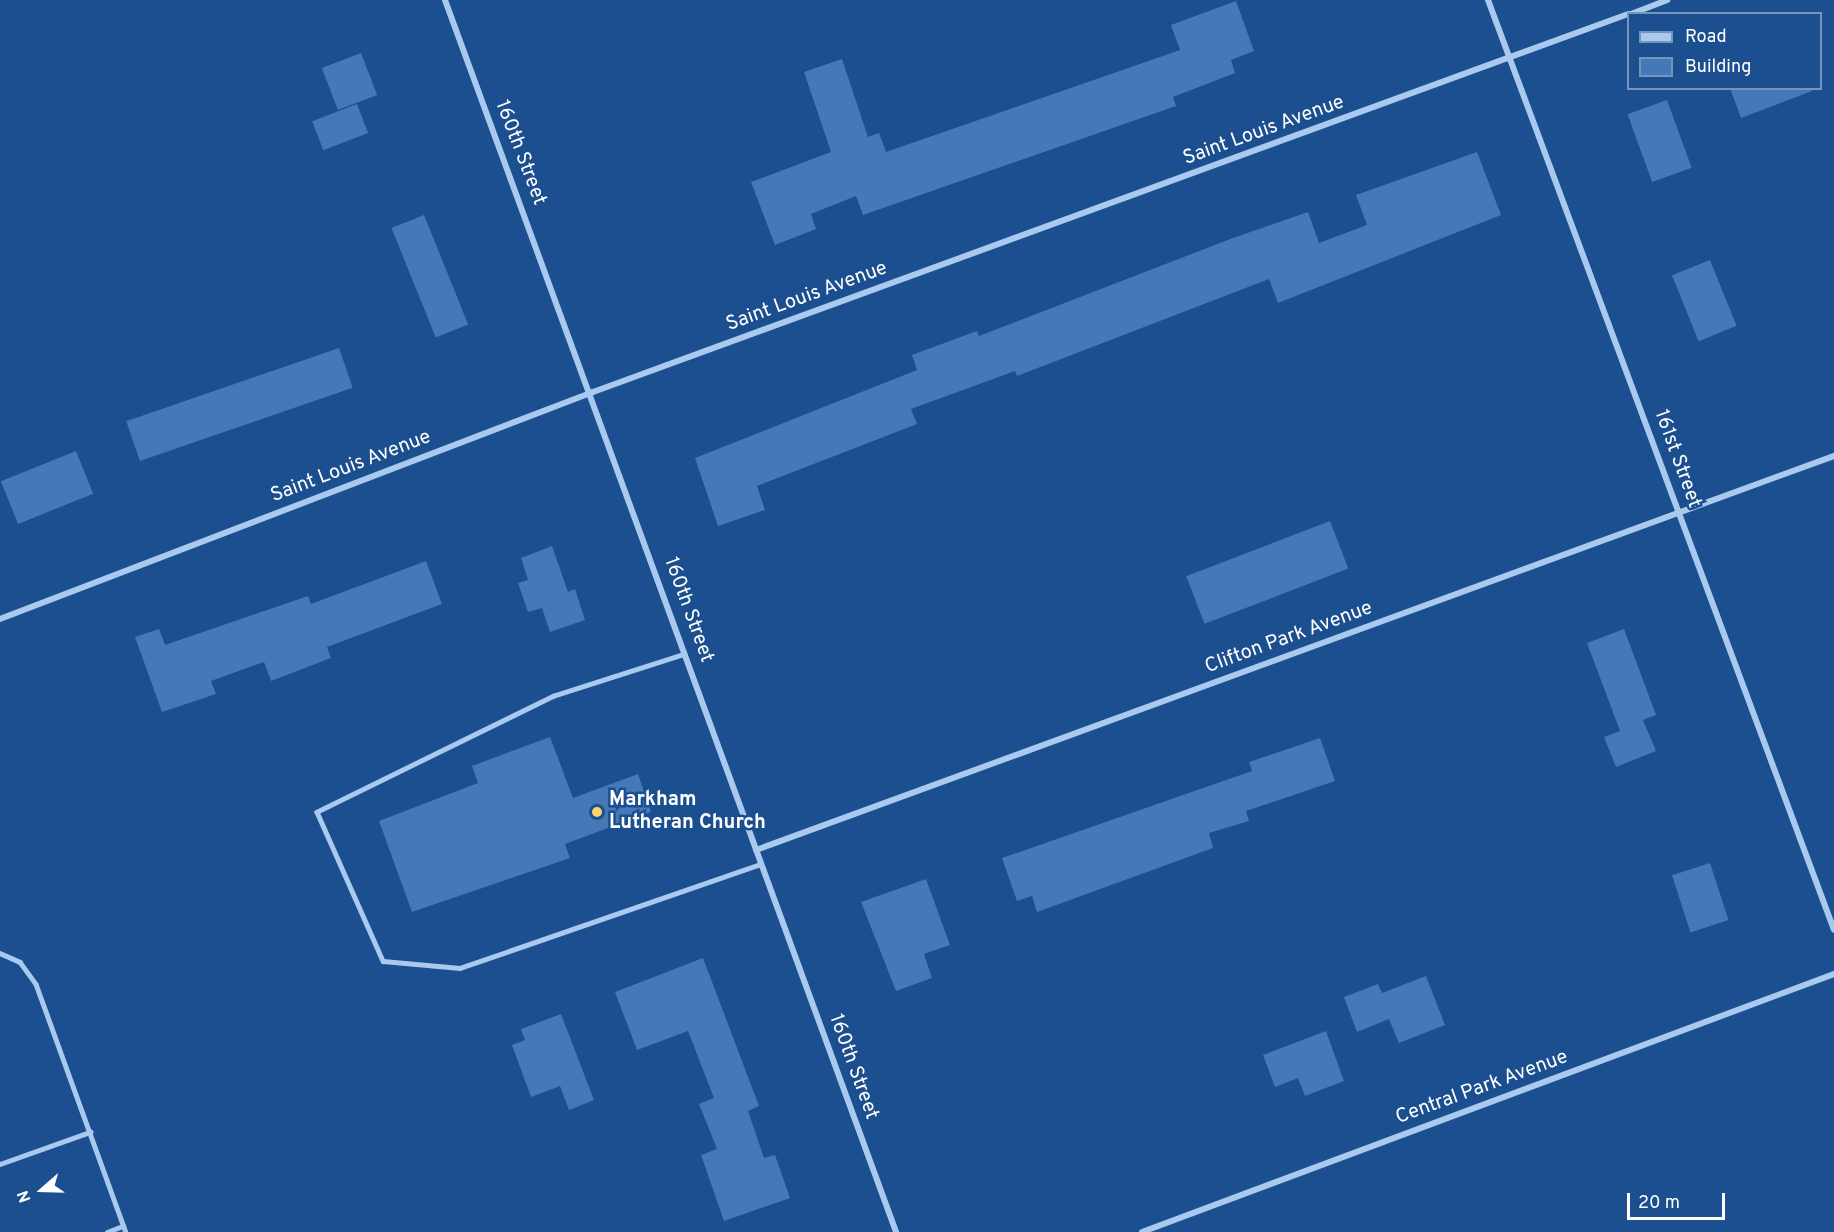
<!DOCTYPE html>
<html>
<head>
<meta charset="utf-8">
<style>
	body { margin:0 }
	#map { position:relative; width:1834px; height:1232px; overflow:hidden; background:#1b4f8f; font-family:Overpass,sans-serif }
	div>[style] { position:absolute }
	[style*='--x'] { left:calc(var(--x)*1px); top:calc(var(--y)*1px); width:calc(var(--w)*1px); rotate:calc(var(--a)*1deg) }
	.building>* { inset:0; background:#4478b7; transform-origin:0 0 }
	.lane>* { height:4.5px; margin:-2.25px; padding:0 2.25px; transform-origin:2.25px; border-radius:2.25px; background:#a9c9ee }
	.street>* { height:6px; margin:-3px; padding:0 3px; transform-origin:3px; border-radius:3px; background:#a9c9ee }
	.dots>* { width:16px; height:16px; translate:-50% -50%; box-sizing:border-box; border:3px solid #1b4f8f; border-radius:50% }
	span { translate:-50% -50%; white-space:nowrap; text-align:center; line-height:1.15; -webkit-text-stroke:5px #1b4f8f; paint-order:stroke }
	.street-label { font-size:20px; color:#fff }
	.poi-label { font-size:20px; color:#fff; font-weight:700 }
	.left { translate:0 -50%; text-align:left }
	.legend { position:absolute; left:1627px; top:12px; width:195px; height:78px; box-sizing:border-box; background:#1b4f8f; border:2px solid #7695bc; margin:0; padding:8px 10px; list-style:none; font-size:18px; color:#fff }
	.legend li { display:flex; align-items:center; gap:12px; height:30px }
	.legend b { width:30px; border:2px solid #7695bc }
	.north { position:absolute; left:12px; top:1160px; width:60px; height:60px; -webkit-text-stroke:4px #1b4f8f; paint-order:stroke; rotate:250deg; font-size:16px; font-weight:700; line-height:24px; text-align:center; color:#fff }
	.north::after { content:''; display:block; margin:auto; width:21px; height:27px; background:#fff; clip-path:polygon(50% 0,100% 100%,50% 72%,0 100%) }
	.scale { position:absolute; left:1627px; top:1193px; width:98px; height:27px; box-sizing:border-box; border:3px solid #fff; border-top:0; padding-left:8px; font-size:18px; line-height:21px; white-space:nowrap; color:#fff; -webkit-text-stroke:4px #1b4f8f; paint-order:stroke }
</style>
</head>
<body>
<div id="map">
	<div class="building">
		<i style="clip-path:polygon(1236px 1px,1254px 51px,1231px 60px,1235px 73px,1173px 97px,1176px 106px,863px 215px,856px 196px,811px 214px,816px 229px,775px 245px,751px 182px,831px 152px,804px 72px,842px 59px,868px 137px,879px 133px,886px 152px,1180px 50px,1171px 25px)"></i>
		<i style="left:361px;top:53px;width:45px;height:42px;rotate:69deg"></i>
		<i style="clip-path:polygon(1730px 88px,1812px 88px,1812px 91px,1741px 118px)"></i>
		<i style="left:1667px;top:100px;width:72px;height:42px;rotate:70deg"></i>
		<i style="left:357px;top:104px;width:31px;height:48px;rotate:69deg"></i>
		<i style="clip-path:polygon(1477px 152px,1501px 215px,1278px 303px,1269px 279px,1017px 376px,1015px 371px,911px 409px,917px 424px,757px 486px,765px 510px,718px 526px,695px 458px,917px 370px,912px 355px,977px 331px,979px 336px,1233px 238px,1308px 212px,1319px 243px,1367px 225px,1356px 195px)"></i>
		<i style="left:424px;top:215px;width:118px;height:35px;rotate:68deg"></i>
		<i style="left:1710px;top:260px;width:71px;height:41px;rotate:68deg"></i>
		<i style="left:339px;top:348px;width:42px;height:225px;rotate:71deg"></i>
		<i style="left:76px;top:451px;width:46px;height:81px;rotate:68deg"></i>
		<i style="left:1330px;top:521px;width:51px;height:154px;rotate:69deg"></i>
		<i style="clip-path:polygon(552px 546px,568px 592px,575px 589px,585px 620px,550px 632px,542px 608px,528px 612px,518px 583px,528px 580px,521px 558px)"></i>
		<i style="clip-path:polygon(426px 561px,442px 604px,327px 647px,331px 658px,271px 681px,264px 662px,211px 681px,216px 694px,162px 712px,135px 637px,159px 629px,165px 645px,308px 596px,311px 604px)"></i>
		<i style="clip-path:polygon(1624px 629px,1656px 715px,1643px 720px,1656px 751px,1616px 767px,1604px 737px,1620px 731px,1587px 643px)"></i>
		<i style="clip-path:polygon(550px 737px,573px 798px,638px 774px,651px 812px,565px 844px,570px 858px,412px 912px,379px 821px,478px 783px,472px 766px)"></i>
		<i style="clip-path:polygon(1320px 738px,1335px 781px,1246px 811px,1249px 821px,1209px 833px,1213px 848px,1037px 912px,1032px 896px,1017px 901px,1002px 858px,1252px 771px,1249px 762px)"></i>
		<i style="left:1710px;top:863px;width:60px;height:40px;rotate:72deg"></i>
		<i style="clip-path:polygon(926px 879px,950px 945px,924px 954px,932px 978px,896px 991px,861px 902px)"></i>
		<i style="clip-path:polygon(703px 958px,759px 1106px,748px 1111px,764px 1158px,775px 1155px,790px 1198px,724px 1221px,701px 1155px,717px 1149px,699px 1104px,714px 1098px,688px 1031px,637px 1050px,615px 992px)"></i>
		<i style="clip-path:polygon(1426px 976px,1445px 1025px,1399px 1043px,1389px 1019px,1357px 1032px,1344px 997px,1378px 984px,1382px 993px)"></i>
		<i style="clip-path:polygon(561px 1014px,594px 1100px,569px 1110px,560px 1086px,531px 1097px,512px 1045px,525px 1040px,521px 1029px)"></i>
		<i style="clip-path:polygon(1326px 1031px,1344px 1081px,1305px 1096px,1298px 1078px,1275px 1087px,1263px 1055px)"></i>
	</div>
	<div class="lane">
		<i style="--x:685;--y:654;--w:138;--a:162.2"></i>
		<i style="--x:554;--y:696;--w:264;--a:153.9"></i>
		<i style="--x:317;--y:812;--w:163;--a:66.1"></i>
		<i style="--x:383;--y:961;--w:77;--a:5.2"></i>
		<i style="--x:460;--y:968;--w:318;--a:-19.1"></i>
		<i style="--x:0;--y:953;--w:22;--a:24"></i>
		<i style="--x:20;--y:962;--w:27;--a:54"></i>
		<i style="--x:36;--y:984;--w:264;--a:70.1"></i>
		<i style="--x:0;--y:1164;--w:96;--a:-19.6"></i>
		<i style="--x:107;--y:1232;--w:17;--a:-21"></i>
	</div>
	<div class="street">
		<i style="--x:445;--y:0;--w:1312;--a:69.89"></i>
		<i style="--x:1488;--y:0;--w:992;--a:69.59"></i>
		<i style="--x:1631;--y:14;--w:39;--a:-21"></i>
		<i style="--x:0;--y:619;--w:635;--a:-20.95"></i>
		<i style="--x:593;--y:392;--w:1102;--a:-20.06"></i>
		<i style="--x:756;--y:850;--w:1148;--a:-20.08"></i>
		<i style="--x:1142;--y:1232;--w:739;--a:-20.45"></i>
	</div>
	<div class="dots">
		<i style="left:597px;top:812px;background:#ffd166"></i>
	</div>
	<div class="street-label">
		<span style="left:1264px;top:131px;rotate:-20deg">Saint Louis Avenue</span>
		<span style="left:520px;top:153px;rotate:69deg">160th Street</span>
		<span style="left:807px;top:297px;rotate:-20deg">Saint Louis Avenue</span>
		<span style="left:1677px;top:459px;rotate:70deg">161st Street</span>
		<span style="left:351px;top:467px;rotate:-21deg">Saint Louis Avenue</span>
		<span style="left:688px;top:610px;rotate:70deg">160th Street</span>
		<span style="left:1289px;top:638px;rotate:-20deg">Clifton Park Avenue</span>
		<span style="left:853px;top:1067px;rotate:70deg">160th Street</span>
		<span style="left:1482px;top:1088px;rotate:-20deg">Central Park Avenue</span>
	</div>
	<div class="poi-label">
		<span class="left" style="left:609px;top:812px">Markham<br>Lutheran Church</span>
	</div>
	<ul class="legend">
	<li><b style="height:8px;background:#a9c9ee"></b>Road</li>
	<li><b style="height:16px;background:#4478b7"></b>Building</li>
	</ul>
	<div class="north">N</div>
	<div class="scale">20 m</div>
</div>
</body>
</html>
